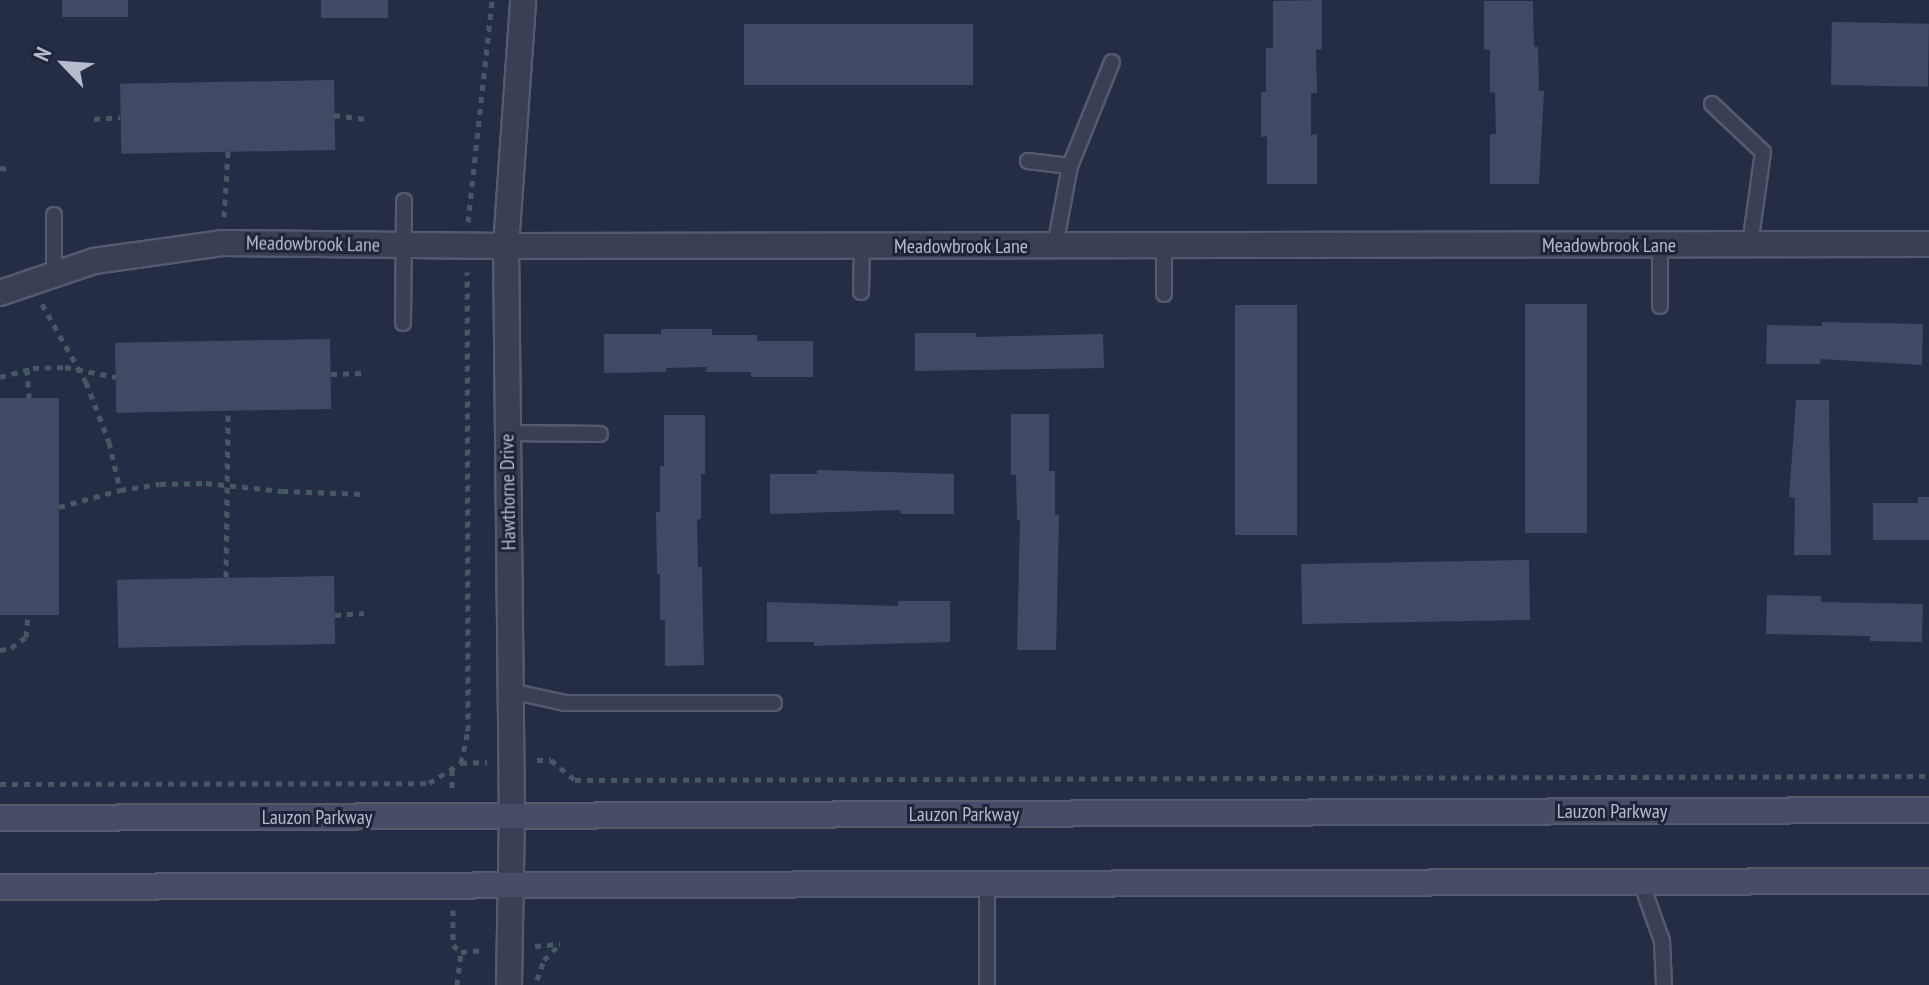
<!DOCTYPE html>
<html>
<head>
<meta charset="utf-8">
<style>
	body { margin:0 }
	#map { position:relative; width:1929px; height:985px; overflow:hidden; background:#252c45; font-family:"PT Sans Narrow",sans-serif }
	div>[style] { position:absolute }
	[style*='--x'] { left:calc(var(--x)*1px); top:calc(var(--y)*1px); width:calc(var(--w)*1px); rotate:calc(var(--a)*1deg) }
	.building>* { inset:0; background:#424965; transform-origin:0 0 }
	.path>* { height:5px; margin-top:-2.5px; transform-origin:0; background:repeating-linear-gradient(90deg,#465962 0 6px,transparent 0 12px) }
	.roads { filter:drop-shadow(2px 0 #555a6f) drop-shadow(-2px 0 #555a6f) drop-shadow(0 2px #555a6f) drop-shadow(0 -2px #555a6f) }
	.service>* { height:14px; margin:-7px; padding:0 7px; transform-origin:7px; border-radius:7px; background:#3a3f54 }
	.minor>* { height:24px; margin:-12px; padding:0 12px; transform-origin:12px; border-radius:12px; background:#3a3f54 }
	.secondary>* { height:24px; margin:-12px; padding:0 12px; transform-origin:12px; border-radius:12px; background:#484d67 }
	span { translate:-50% -50%; white-space:nowrap; text-align:center; line-height:1.15; -webkit-text-stroke:6px #1e243a; paint-order:stroke }
	.street-label { font-size:20px; color:#b7bbce }
	.north { position:absolute; left:24px; top:24px; width:80px; height:80px; -webkit-text-stroke:6px #1e243a; paint-order:stroke; rotate:295deg; font-size:22px; font-weight:700; line-height:32px; text-align:center; color:#b7bbce }
	.north::after { content:''; display:block; margin:auto; width:28px; height:36px; background:#b7bbce; clip-path:polygon(50% 0,100% 100%,50% 72%,0 100%) }
</style>
</head>
<body>
<div id="map">
	<div class="building">
		<i style="left:62px;top:0;width:66px;height:17px"></i>
		<i style="left:321px;top:0;width:67px;height:18px"></i>
		<i style="clip-path:polygon(1322px 0,1322px 49px,1316px 50px,1317px 93px,1311px 93px,1311px 135px,1317px 134px,1317px 184px,1267px 184px,1267px 136px,1261px 137px,1261px 92px,1266px 92px,1266px 48px,1273px 48px,1273px 1px)"></i>
		<i style="clip-path:polygon(1484px 1px,1533px 1px,1534px 47px,1538px 47px,1539px 91px,1544px 91px,1539px 184px,1490px 184px,1490px 134px,1496px 134px,1495px 92px,1490px 93px,1490px 50px,1484px 49px)"></i>
		<i style="left:1832px;top:22px;width:97px;height:63px;rotate:1deg"></i>
		<i style="left:744px;top:24px;width:229px;height:61px"></i>
		<i style="left:334px;top:80px;width:70px;height:214px;rotate:89deg"></i>
		<i style="left:1525px;top:304px;width:62px;height:229px"></i>
		<i style="left:1235px;top:305px;width:62px;height:230px"></i>
		<i style="clip-path:polygon(1822px 322px,1923px 324px,1922px 365px,1821px 359px,1820px 364px,1766px 364px,1767px 325px,1822px 326px)"></i>
		<i style="clip-path:polygon(661px 329px,712px 329px,712px 335px,757px 335px,757px 341px,813px 341px,813px 377px,751px 377px,751px 372px,706px 372px,707px 367px,666px 368px,666px 372px,604px 373px,604px 334px,661px 334px)"></i>
		<i style="clip-path:polygon(915px 333px,976px 333px,976px 337px,1103px 334px,1104px 368px,915px 371px)"></i>
		<i style="left:330px;top:339px;width:70px;height:215px;rotate:89deg"></i>
		<i style="left:0;top:398px;width:59px;height:217px"></i>
		<i style="clip-path:polygon(1796px 400px,1829px 400px,1831px 555px,1794px 555px,1795px 498px,1789px 497px)"></i>
		<i style="clip-path:polygon(1011px 414px,1049px 414px,1049px 471px,1055px 471px,1055px 515px,1059px 515px,1056px 650px,1017px 650px,1020px 520px,1017px 520px,1016px 475px,1011px 475px)"></i>
		<i style="clip-path:polygon(664px 415px,705px 415px,705px 474px,701px 474px,701px 519px,697px 520px,698px 567px,702px 567px,704px 665px,665px 666px,665px 620px,660px 620px,660px 574px,657px 574px,656px 512px,660px 512px,660px 466px,664px 466px)"></i>
		<i style="clip-path:polygon(817px 470px,954px 474px,954px 514px,901px 514px,900px 510px,770px 514px,770px 474px,817px 474px)"></i>
		<i style="clip-path:polygon(1918px 497px,1929px 497px,1929px 540px,1873px 540px,1873px 503px,1918px 503px)"></i>
		<i style="left:1529px;top:560px;width:60px;height:228px;rotate:89deg"></i>
		<i style="left:334px;top:576px;width:68px;height:217px;rotate:89deg"></i>
		<i style="clip-path:polygon(1767px 595px,1821px 596px,1821px 602px,1923px 604px,1922px 642px,1870px 641px,1870px 636px,1766px 634px)"></i>
		<i style="clip-path:polygon(898px 601px,950px 601px,950px 642px,814px 646px,814px 642px,767px 642px,767px 602px,898px 606px)"></i>
	</div>
	<div class="path">
		<i style="--x:334;--y:115;--w:32;--a:7"></i>
		<i style="--x:94;--y:119;--w:26;--a:-4"></i>
		<i style="--x:0;--y:168;--w:11;--a:5"></i>
		<i style="--x:224;--y:217;--w:66;--a:-86.5"></i>
		<i style="--x:468;--y:222;--w:223;--a:-83.8"></i>
		<i style="--x:42;--y:304;--w:90;--a:60.6"></i>
		<i style="--x:86;--y:382;--w:64;--a:69"></i>
		<i style="--x:109;--y:442;--w:49;--a:77.1"></i>
		<i style="--x:27;--y:369;--w:29;--a:86"></i>
		<i style="--x:331;--y:374;--w:31;--a:-2"></i>
		<i style="--x:0;--y:377;--w:34;--a:-15"></i>
		<i style="--x:33;--y:368;--w:32;--a:-2"></i>
		<i style="--x:65;--y:367;--w:52;--a:11.1"></i>
		<i style="--x:59;--y:507;--w:63;--a:-15.6"></i>
		<i style="--x:120;--y:490;--w:40;--a:-8.5"></i>
		<i style="--x:160;--y:484;--w:46;--a:-1.2"></i>
		<i style="--x:206;--y:483;--w:76;--a:6"></i>
		<i style="--x:282;--y:491;--w:82;--a:2.1"></i>
		<i style="--x:226;--y:577;--w:167;--a:-89.3"></i>
		<i style="--x:335;--y:615;--w:29;--a:-4"></i>
		<i style="--x:0;--y:650;--w:11;--a:-10"></i>
		<i style="--x:11;--y:648;--w:19;--a:-36"></i>
		<i style="--x:26;--y:637;--w:23;--a:-85"></i>
		<i style="--x:537;--y:760;--w:14;--a:0"></i>
		<i style="--x:551;--y:760;--w:31;--a:40"></i>
		<i style="--x:575;--y:780;--w:1354;--a:-0.17"></i>
		<i style="--x:461;--y:763;--w:26;--a:-2"></i>
		<i style="--x:452;--y:770;--w:22;--a:90"></i>
		<i style="--x:0;--y:784;--w:429;--a:-0.1"></i>
		<i style="--x:429;--y:783;--w:38;--a:-32"></i>
		<i style="--x:461;--y:763;--w:33;--a:-78"></i>
		<i style="--x:468;--y:731;--w:459;--a:-90.1"></i>
		<i style="--x:453;--y:910;--w:35;--a:90"></i>
		<i style="--x:453;--y:945;--w:11;--a:41"></i>
		<i style="--x:461;--y:952;--w:24;--a:-5"></i>
		<i style="--x:535;--y:946;--w:25;--a:-5"></i>
		<i style="--x:537;--y:980;--w:21;--a:-71"></i>
		<i style="--x:544;--y:960;--w:21;--a:-45"></i>
		<i style="--x:457;--y:985;--w:33;--a:-83"></i>
	</div>
	<div class="roads">
		<div class="service">
			<i style="--x:1712;--y:104;--w:70;--a:43.3"></i>
			<i style="--x:1763;--y:152;--w:93;--a:98"></i>
			<i style="--x:1028;--y:161;--w:42;--a:6.8"></i>
			<i style="--x:54;--y:215;--w:60;--a:90"></i>
			<i style="--x:1660;--y:245;--w:61;--a:90"></i>
			<i style="--x:1055;--y:246;--w:81;--a:-79.4"></i>
			<i style="--x:1070;--y:166;--w:112;--a:-68"></i>
			<i style="--x:861;--y:292;--w:46;--a:-88.8"></i>
			<i style="--x:1164;--y:294;--w:49;--a:-90"></i>
			<i style="--x:403;--y:323;--w:122;--a:-89.5"></i>
			<i style="--x:508;--y:433;--w:92;--a:0.6"></i>
			<i style="--x:510;--y:691;--w:56;--a:12.3"></i>
			<i style="--x:565;--y:703;--w:209;--a:0"></i>
			<i style="--x:1641;--y:882;--w:63;--a:70.4"></i>
			<i style="--x:1662;--y:941;--w:44;--a:87.4"></i>
			<i style="--x:987;--y:884;--w:101;--a:90"></i>
		</div>
		<div class="minor">
			<i style="--x:0;--y:293;--w:99;--a:-18.8"></i>
			<i style="--x:94;--y:261;--w:129;--a:-8"></i>
			<i style="--x:222;--y:243;--w:284;--a:0.6"></i>
			<i style="--x:506;--y:246;--w:1423;--a:-0.08"></i>
			<i style="--x:509;--y:985;--w:169;--a:-89"></i>
			<i style="--x:512;--y:816;--w:570;--a:-90.6"></i>
			<i style="--x:506;--y:246;--w:247;--a:-86"></i>
		</div>
		<div class="secondary">
			<i style="--x:0;--y:818;--w:1929;--a:-0.24"></i>
			<i style="--x:0;--y:887;--w:1929;--a:-0.18"></i>
		</div>
	</div>
	<div class="street-label">
		<span style="left:313px;top:244px;rotate:1deg">Meadowbrook Lane</span>
		<span style="left:1609px;top:245px">Meadowbrook Lane</span>
		<span style="left:961px;top:246px">Meadowbrook Lane</span>
		<span style="left:508px;top:492px;rotate:-91deg">Hawthorne Drive</span>
		<span style="left:1612px;top:811px">Lauzon Parkway</span>
		<span style="left:964px;top:814px">Lauzon Parkway</span>
		<span style="left:317px;top:817px">Lauzon Parkway</span>
	</div>
	<div class="north">N</div>
</div>
</body>
</html>
